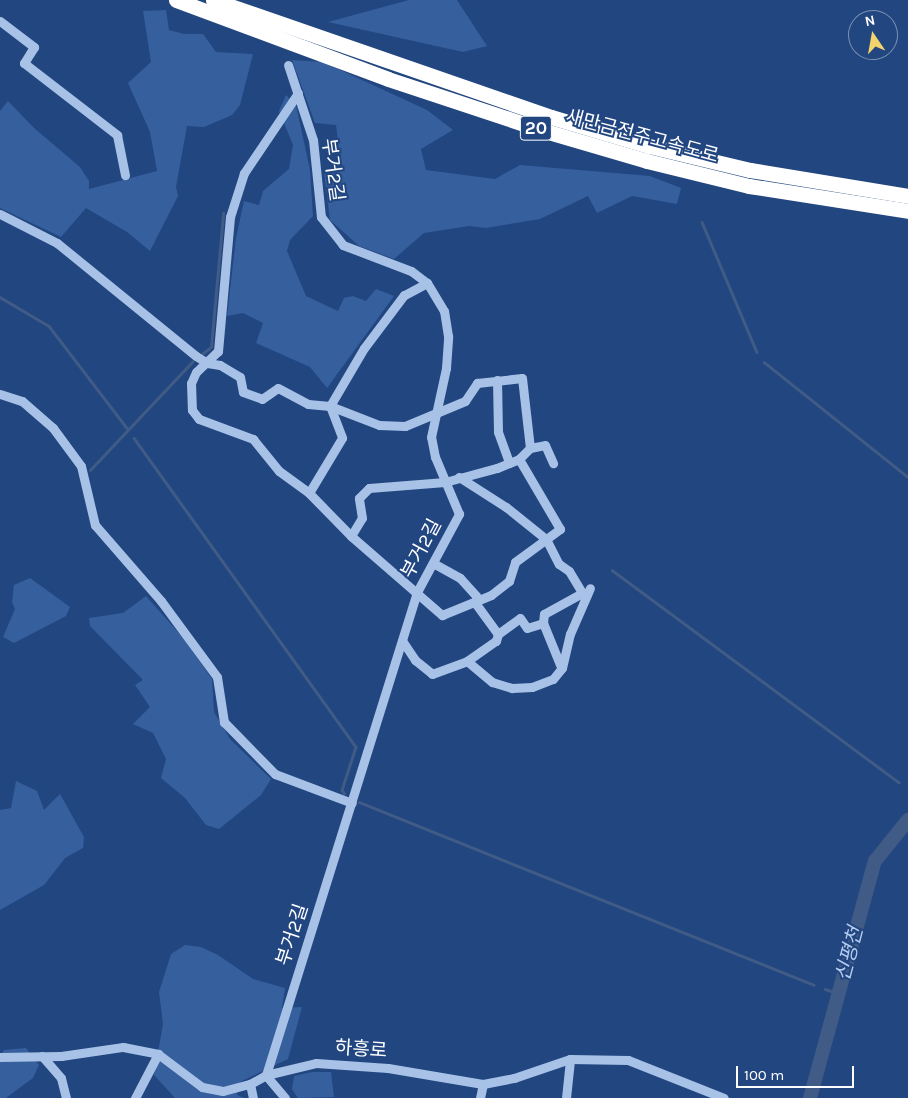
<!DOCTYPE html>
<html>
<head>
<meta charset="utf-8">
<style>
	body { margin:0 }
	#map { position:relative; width:908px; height:1098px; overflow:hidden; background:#224680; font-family:Karla,"Noto Sans KR",sans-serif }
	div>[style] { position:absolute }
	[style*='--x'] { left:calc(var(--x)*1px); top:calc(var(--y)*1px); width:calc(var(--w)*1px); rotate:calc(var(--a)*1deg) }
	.green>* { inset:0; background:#365f9e }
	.stream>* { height:2.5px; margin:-1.25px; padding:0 1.25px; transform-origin:1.25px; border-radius:1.25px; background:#405b85 }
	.river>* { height:14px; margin:-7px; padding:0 7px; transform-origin:7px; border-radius:7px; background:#405b85 }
	.minor>* { height:9px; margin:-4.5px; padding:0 4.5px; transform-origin:4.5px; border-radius:4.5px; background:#a8c2e7 }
	.highway>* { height:15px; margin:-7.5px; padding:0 7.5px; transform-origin:7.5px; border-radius:7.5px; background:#fff }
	span { translate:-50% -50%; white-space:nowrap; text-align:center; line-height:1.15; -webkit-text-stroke:4px #224680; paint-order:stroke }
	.shield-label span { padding:1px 4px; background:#224680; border:1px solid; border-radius:4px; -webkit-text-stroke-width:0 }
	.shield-label { font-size:18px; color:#fff; font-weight:700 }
	.street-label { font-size:19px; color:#fff }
	.water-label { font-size:20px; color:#b4ccef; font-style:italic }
	.north { position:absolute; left:848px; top:10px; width:50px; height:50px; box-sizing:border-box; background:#224680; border:1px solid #7a90b3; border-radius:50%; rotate:348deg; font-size:14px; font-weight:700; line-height:20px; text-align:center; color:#fff }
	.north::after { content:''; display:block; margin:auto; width:18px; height:22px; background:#f3d36b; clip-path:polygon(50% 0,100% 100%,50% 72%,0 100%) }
	.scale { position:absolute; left:736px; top:1066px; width:118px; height:22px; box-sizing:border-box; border:2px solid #fff; border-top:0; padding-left:6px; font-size:15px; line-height:18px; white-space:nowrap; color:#fff; -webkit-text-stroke:4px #224680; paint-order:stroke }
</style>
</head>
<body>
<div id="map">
	<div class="green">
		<i style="clip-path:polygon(409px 0,457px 0,487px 46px,463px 52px,328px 22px)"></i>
		<i style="clip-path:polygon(166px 10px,169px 30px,184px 34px,203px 34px,216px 52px,253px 54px,240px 105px,232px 115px,204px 127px,187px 126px,176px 187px,178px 196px,150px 251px,127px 232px,86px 208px,61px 237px,0 208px,0 111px,8px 101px,34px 128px,80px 167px,89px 181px,89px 189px,157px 171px,150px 132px,128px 83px,151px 62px,143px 11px)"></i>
		<i style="clip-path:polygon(292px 60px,323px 62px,427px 110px,453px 130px,421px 149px,426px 170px,495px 179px,520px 165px,650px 176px,681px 188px,677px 204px,632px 196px,597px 213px,588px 196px,540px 219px,486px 228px,469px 226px,424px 233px,394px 259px,359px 246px,330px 220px,324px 172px,341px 164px,336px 125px,315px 123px)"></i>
		<i style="clip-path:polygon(286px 95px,296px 105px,310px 170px,313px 216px,290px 240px,287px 251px,306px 296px,338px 311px,344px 298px,353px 296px,366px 301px,376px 289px,394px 296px,327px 388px,310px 367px,256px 343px,263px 323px,243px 313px,227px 316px,236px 238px,244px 201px,259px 205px,263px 191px,289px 169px,293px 145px,279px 111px)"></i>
		<i style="clip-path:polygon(30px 578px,70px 607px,66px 616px,14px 643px,3px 637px,15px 609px,12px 602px,14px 585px)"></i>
		<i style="clip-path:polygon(146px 596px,184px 639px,212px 679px,214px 712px,230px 739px,271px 779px,261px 795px,219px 829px,206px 825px,185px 798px,161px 778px,166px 759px,153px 733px,133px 724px,150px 707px,135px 685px,143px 680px,90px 626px,89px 618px,123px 613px)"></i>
		<i style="clip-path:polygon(16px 781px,37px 791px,44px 810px,60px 794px,84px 837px,83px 848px,65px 858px,44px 885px,0 910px,0 810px,11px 808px)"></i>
		<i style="clip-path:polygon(185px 945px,201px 947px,218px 955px,253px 979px,285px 988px,282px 1008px,302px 1007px,288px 1059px,240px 1082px,237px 1095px,245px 1098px,175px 1098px,154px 1075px,163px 1024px,159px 992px,171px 954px)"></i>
		<i style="clip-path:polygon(26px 1048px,39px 1065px,33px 1078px,6px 1098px,0 1098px,0 1057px,4px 1050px)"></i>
		<i style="clip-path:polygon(312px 1072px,331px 1072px,334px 1097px,298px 1098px,292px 1089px,294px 1076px)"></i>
	</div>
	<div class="stream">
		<i style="--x:702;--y:222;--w:141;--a:67.1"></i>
		<i style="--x:0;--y:297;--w:57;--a:30.6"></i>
		<i style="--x:49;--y:326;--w:128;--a:52.6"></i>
		<i style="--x:202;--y:354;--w:11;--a:-38"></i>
		<i style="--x:211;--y:347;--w:134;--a:-84.8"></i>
		<i style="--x:764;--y:362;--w:184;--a:38.6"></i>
		<i style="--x:134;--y:438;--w:380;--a:54.3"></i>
		<i style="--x:356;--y:747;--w:45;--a:108"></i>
		<i style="--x:342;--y:790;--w:4;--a:56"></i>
		<i style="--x:90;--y:470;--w:149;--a:-46.6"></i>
		<i style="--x:612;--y:570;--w:357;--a:36.5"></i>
		<i style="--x:359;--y:802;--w:490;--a:21.9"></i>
		<i style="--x:825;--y:989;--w:13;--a:18"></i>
	</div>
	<div class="river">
		<i style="--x:810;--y:1098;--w:246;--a:-74.7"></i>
		<i style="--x:875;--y:861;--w:53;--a:-51.2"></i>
	</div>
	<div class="minor">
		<i style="--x:0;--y:21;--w:43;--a:37.4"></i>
		<i style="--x:34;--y:47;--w:19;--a:122"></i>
		<i style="--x:24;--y:63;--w:118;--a:37.7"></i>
		<i style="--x:117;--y:135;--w:41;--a:78.7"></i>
		<i style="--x:298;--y:93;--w:97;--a:124"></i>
		<i style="--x:244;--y:173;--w:46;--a:107.7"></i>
		<i style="--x:230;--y:217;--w:135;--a:95.1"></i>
		<i style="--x:218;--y:351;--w:30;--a:136"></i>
		<i style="--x:196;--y:372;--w:12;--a:114"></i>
		<i style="--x:191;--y:383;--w:27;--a:88"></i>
		<i style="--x:192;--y:410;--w:11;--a:52"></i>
		<i style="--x:199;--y:419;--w:58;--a:20.3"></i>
		<i style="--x:253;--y:439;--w:41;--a:50.9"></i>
		<i style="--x:279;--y:471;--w:37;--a:36"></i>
		<i style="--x:309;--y:493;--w:60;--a:45.7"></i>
		<i style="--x:351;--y:536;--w:121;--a:41"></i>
		<i style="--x:442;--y:615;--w:53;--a:-22.2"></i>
		<i style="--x:491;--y:595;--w:23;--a:-38"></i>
		<i style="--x:509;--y:581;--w:20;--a:-72"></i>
		<i style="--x:515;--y:562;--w:56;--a:-36.3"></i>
		<i style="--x:560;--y:529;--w:81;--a:-120.4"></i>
		<i style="--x:0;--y:214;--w:64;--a:27"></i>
		<i style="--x:57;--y:243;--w:179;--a:39.1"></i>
		<i style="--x:196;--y:356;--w:13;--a:32"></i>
		<i style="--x:207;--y:363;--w:13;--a:9"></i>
		<i style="--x:220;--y:365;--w:23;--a:31"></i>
		<i style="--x:240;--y:377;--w:15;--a:79"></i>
		<i style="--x:243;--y:392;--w:20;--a:20"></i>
		<i style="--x:262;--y:399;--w:19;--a:-35"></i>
		<i style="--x:278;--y:388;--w:34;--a:28"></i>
		<i style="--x:308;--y:404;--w:22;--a:5"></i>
		<i style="--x:330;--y:406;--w:34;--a:69"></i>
		<i style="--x:342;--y:438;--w:64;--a:121"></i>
		<i style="--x:427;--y:283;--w:26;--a:152"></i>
		<i style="--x:404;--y:295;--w:66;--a:127"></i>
		<i style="--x:364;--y:348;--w:67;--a:120.4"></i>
		<i style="--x:330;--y:406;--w:53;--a:21.2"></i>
		<i style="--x:379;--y:425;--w:26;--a:2"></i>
		<i style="--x:405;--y:426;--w:65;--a:-22.6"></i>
		<i style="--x:465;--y:401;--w:22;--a:-56"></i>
		<i style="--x:477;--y:383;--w:45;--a:-6.3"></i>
		<i style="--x:522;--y:378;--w:70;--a:83.5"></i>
		<i style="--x:497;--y:380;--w:52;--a:88.9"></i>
		<i style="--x:498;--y:432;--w:33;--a:70"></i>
		<i style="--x:0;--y:394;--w:23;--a:18"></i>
		<i style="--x:22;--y:401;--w:41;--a:41.1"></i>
		<i style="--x:53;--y:428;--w:47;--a:53.6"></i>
		<i style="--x:81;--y:466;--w:61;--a:76.7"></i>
		<i style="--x:95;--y:525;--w:101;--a:49"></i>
		<i style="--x:161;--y:601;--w:94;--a:53.6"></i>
		<i style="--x:217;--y:677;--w:46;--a:81.2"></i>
		<i style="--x:224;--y:722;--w:73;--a:45.6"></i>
		<i style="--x:275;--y:774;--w:82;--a:20.6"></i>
		<i style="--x:459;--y:477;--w:56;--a:32.6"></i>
		<i style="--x:506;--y:507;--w:51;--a:38.7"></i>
		<i style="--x:546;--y:539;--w:28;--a:63"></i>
		<i style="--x:559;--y:564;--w:12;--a:35"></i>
		<i style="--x:569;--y:571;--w:26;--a:59"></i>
		<i style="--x:582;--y:593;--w:5;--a:22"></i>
		<i style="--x:351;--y:536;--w:21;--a:-59"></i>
		<i style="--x:362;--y:518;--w:20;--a:-99"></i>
		<i style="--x:359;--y:498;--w:14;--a:-45"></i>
		<i style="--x:369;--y:488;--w:76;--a:-4.5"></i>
		<i style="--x:445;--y:482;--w:54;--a:-15.1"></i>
		<i style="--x:497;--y:468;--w:24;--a:-22"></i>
		<i style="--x:519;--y:459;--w:16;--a:-45"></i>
		<i style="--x:530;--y:448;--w:15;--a:-11"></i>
		<i style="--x:545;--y:445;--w:20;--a:66"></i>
		<i style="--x:433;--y:563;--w:31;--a:29"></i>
		<i style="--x:460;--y:578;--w:24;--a:48"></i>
		<i style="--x:476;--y:596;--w:8;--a:90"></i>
		<i style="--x:476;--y:604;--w:37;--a:54"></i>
		<i style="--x:403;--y:642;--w:22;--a:56"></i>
		<i style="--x:415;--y:660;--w:22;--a:39"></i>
		<i style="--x:432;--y:674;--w:37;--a:-20"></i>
		<i style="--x:467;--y:661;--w:33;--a:40"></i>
		<i style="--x:492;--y:682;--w:21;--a:17"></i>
		<i style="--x:512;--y:688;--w:20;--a:-3"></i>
		<i style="--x:532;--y:687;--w:22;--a:-21"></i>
		<i style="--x:553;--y:679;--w:14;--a:-51"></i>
		<i style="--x:562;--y:668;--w:35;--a:-77"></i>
		<i style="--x:570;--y:634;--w:50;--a:-66.5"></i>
		<i style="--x:467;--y:661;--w:35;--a:-35"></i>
		<i style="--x:496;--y:641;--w:7;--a:-74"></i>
		<i style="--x:498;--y:634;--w:27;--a:-36"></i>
		<i style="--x:520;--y:618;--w:12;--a:55"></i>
		<i style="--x:527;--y:628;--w:17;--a:-17"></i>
		<i style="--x:561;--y:667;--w:48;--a:-112.2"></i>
		<i style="--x:543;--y:623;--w:9;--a:-84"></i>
		<i style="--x:544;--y:614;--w:43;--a:-28.9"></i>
		<i style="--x:42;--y:1056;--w:29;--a:49"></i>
		<i style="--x:61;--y:1078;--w:21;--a:76"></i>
		<i style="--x:0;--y:1057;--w:61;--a:-0.9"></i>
		<i style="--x:61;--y:1056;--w:63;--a:-8.3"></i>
		<i style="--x:123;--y:1047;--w:36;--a:11"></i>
		<i style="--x:158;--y:1054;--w:55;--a:36.9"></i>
		<i style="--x:202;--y:1087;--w:21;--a:11"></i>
		<i style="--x:223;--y:1091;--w:28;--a:-15"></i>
		<i style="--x:250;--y:1084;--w:18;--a:-29"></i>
		<i style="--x:266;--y:1075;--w:51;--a:-13.5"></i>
		<i style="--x:316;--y:1063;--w:72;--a:4"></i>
		<i style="--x:388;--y:1068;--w:96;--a:9.6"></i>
		<i style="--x:483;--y:1084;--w:32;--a:-11"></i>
		<i style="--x:514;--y:1078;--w:59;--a:-18.7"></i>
		<i style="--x:570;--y:1059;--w:58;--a:1"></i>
		<i style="--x:628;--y:1060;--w:103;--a:21.6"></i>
		<i style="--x:250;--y:1084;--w:14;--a:78"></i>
		<i style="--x:135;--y:1098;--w:50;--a:-62.4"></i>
		<i style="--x:285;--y:1098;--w:30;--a:-130"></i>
		<i style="--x:266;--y:1075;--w:506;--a:-72.64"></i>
		<i style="--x:417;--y:592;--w:89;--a:-61.7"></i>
		<i style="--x:459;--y:514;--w:62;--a:-112.8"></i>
		<i style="--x:435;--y:457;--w:20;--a:-101"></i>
		<i style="--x:431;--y:437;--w:71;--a:-77.7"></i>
		<i style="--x:446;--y:368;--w:32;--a:-86"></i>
		<i style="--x:448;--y:336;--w:25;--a:-99"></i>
		<i style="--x:444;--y:311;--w:33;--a:-121"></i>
		<i style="--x:427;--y:283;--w:20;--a:-143"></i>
		<i style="--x:411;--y:271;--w:73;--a:-159.1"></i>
		<i style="--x:343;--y:245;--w:36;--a:-128"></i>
		<i style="--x:321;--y:217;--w:77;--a:-95.9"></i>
		<i style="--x:313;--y:140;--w:79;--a:-108.4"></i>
		<i style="--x:480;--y:1098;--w:14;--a:-78"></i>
		<i style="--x:566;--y:1098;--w:39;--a:-84"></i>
	</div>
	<div class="highway">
		<i style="--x:176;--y:0;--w:226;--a:20.4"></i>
		<i style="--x:388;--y:79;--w:165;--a:18.3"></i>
		<i style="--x:545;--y:131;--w:106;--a:16.4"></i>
		<i style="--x:647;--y:161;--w:105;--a:13.8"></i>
		<i style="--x:749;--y:186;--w:161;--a:8.9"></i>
		<i style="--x:213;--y:0;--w:358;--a:19.1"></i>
		<i style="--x:551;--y:117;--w:102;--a:16.5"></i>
		<i style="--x:649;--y:146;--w:104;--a:13.4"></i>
		<i style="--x:750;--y:170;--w:160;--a:9.3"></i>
	</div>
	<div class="shield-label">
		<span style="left:536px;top:128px">20</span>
	</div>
	<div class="street-label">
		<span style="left:642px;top:137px;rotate:15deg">새만금전주고속도로</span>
		<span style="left:332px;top:170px;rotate:82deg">부거2길</span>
		<span style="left:422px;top:549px;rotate:-62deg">부거2길</span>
		<span style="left:293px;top:935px;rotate:-72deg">부거2길</span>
		<span style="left:361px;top:1050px;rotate:4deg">하흥로</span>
	</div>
	<div class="water-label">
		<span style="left:849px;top:954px;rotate:-75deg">신평천</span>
	</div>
	<div class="north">N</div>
	<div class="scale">100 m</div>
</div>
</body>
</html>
